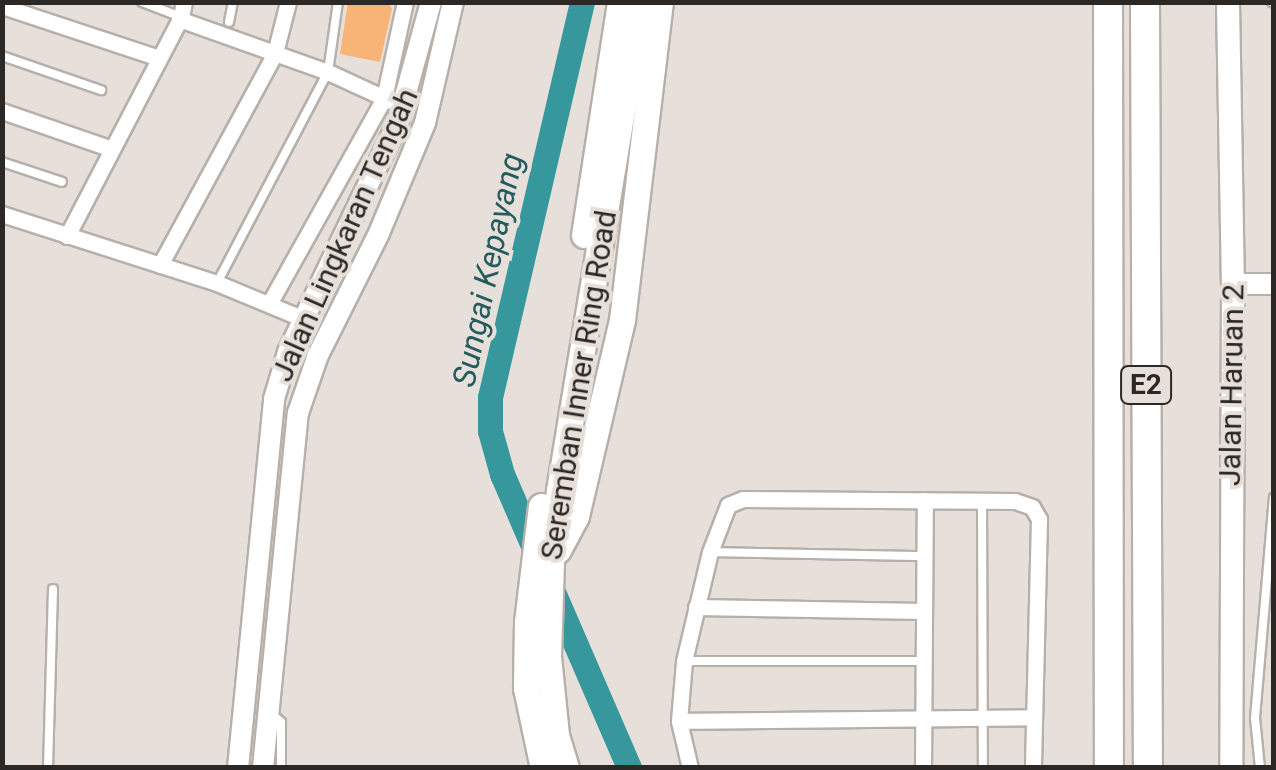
<!DOCTYPE html>
<html>
<head>
<meta charset="utf-8">
<style>
	body { margin:0 }
	#map { position:relative; width:1276px; height:770px; overflow:hidden; background:#e7e0da; font-family:Roboto,sans-serif }
	div>[style] { position:absolute }
	[style*='--x'] { left:calc(var(--x)*1px); top:calc(var(--y)*1px); width:calc(var(--w)*1px); rotate:calc(var(--a)*1deg) }
	.river>* { height:25px; margin:-12.5px; padding:0 12.5px; transform-origin:12.5px; border-radius:12.5px; background:#36989c }
	.building>* { inset:0; background:#f8b376 }
	.roads { filter:drop-shadow(2px 0 #b7b0aa) drop-shadow(-2px 0 #b7b0aa) drop-shadow(0 2px #b7b0aa) drop-shadow(0 -2px #b7b0aa) }
	.service>* { height:8px; margin:-4px; padding:0 4px; transform-origin:4px; border-radius:4px; background:#fff }
	.minor>* { height:15px; margin:-7.5px; padding:0 7.5px; transform-origin:7.5px; border-radius:7.5px; background:#fff }
	.tertiary>* { height:20px; margin:-10px; padding:0 10px; transform-origin:10px; border-radius:10px; background:#fff }
	.secondary>* { height:22px; margin:-11px; padding:0 11px; transform-origin:11px; border-radius:11px; background:#fff }
	.primary>* { height:25px; margin:-12.5px; padding:0 12.5px; transform-origin:12.5px; border-radius:12.5px; background:#fff }
	.motorway>* { height:28px; margin:-14px; padding:0 14px; transform-origin:14px; border-radius:14px; background:#fff }
	span { translate:-50% -50%; white-space:nowrap; text-align:center; line-height:1.15; -webkit-text-stroke:8px #e7e0da; paint-order:stroke }
	.shield-label span { padding:2px 8px; background:#e7e0da; border:2px solid; border-radius:8px; -webkit-text-stroke-width:0 }
	.shield-label { font-size:28px; color:#2b2826; font-weight:700 }
	.street-label { font-size:30px; color:#2b2826 }
	.water-label { font-size:32px; color:#255b5d; font-style:italic }
	.frame { position:absolute; inset:0; border:5px solid #2b2826; pointer-events:none }
</style>
</head>
<body>
<div id="map">
	<div class="river">
		<i style="--x:582;--y:2;--w:406;--a:103.1"></i>
		<i style="--x:490;--y:397;--w:34;--a:90"></i>
		<i style="--x:490;--y:431;--w:45;--a:74.4"></i>
		<i style="--x:502;--y:474;--w:320;--a:66.6"></i>
	</div>
	<div class="building">
		<i style="clip-path:polygon(348px 2px,388px 2px,392px 9px,380px 62px,340px 54px)"></i>
	</div>
	<div class="roads">
		<div class="service">
			<i style="--x:142;--y:2;--w:42;--a:21"></i>
			<i style="--x:1272;--y:2;--w:2;--a:27"></i>
			<i style="--x:229;--y:22;--w:20;--a:-79"></i>
			<i style="--x:2;--y:56;--w:105;--a:19"></i>
			<i style="--x:2;--y:162;--w:63;--a:18.4"></i>
			<i style="--x:217;--y:283;--w:238;--a:-62.3"></i>
			<i style="--x:328;--y:72;--w:71;--a:-81.9"></i>
			<i style="--x:982;--y:501;--w:267;--a:89.8"></i>
			<i style="--x:712;--y:552;--w:211;--a:1.1"></i>
			<i style="--x:684;--y:661;--w:239;--a:0"></i>
			<i style="--x:272;--y:714;--w:12;--a:42"></i>
			<i style="--x:281;--y:722;--w:46;--a:90"></i>
			<i style="--x:48;--y:768;--w:179;--a:-88.4"></i>
			<i style="--x:1260;--y:768;--w:50;--a:-95.7"></i>
			<i style="--x:1255;--y:718;--w:221;--a:-85.1"></i>
		</div>
		<div class="minor">
			<i style="--x:2;--y:6;--w:165;--a:18.3"></i>
			<i style="--x:179;--y:19;--w:158;--a:19.6"></i>
			<i style="--x:328;--y:72;--w:69;--a:24.7"></i>
			<i style="--x:2;--y:111;--w:116;--a:19.1"></i>
			<i style="--x:2;--y:214;--w:226;--a:17.8"></i>
			<i style="--x:217;--y:283;--w:94;--a:22.5"></i>
			<i style="--x:67;--y:236;--w:247;--a:-62.5"></i>
			<i style="--x:181;--y:17;--w:15;--a:-79"></i>
			<i style="--x:160;--y:265;--w:241;--a:-61.5"></i>
			<i style="--x:275;--y:53;--w:53;--a:-75.7"></i>
			<i style="--x:269;--y:304;--w:236;--a:-60.8"></i>
			<i style="--x:384;--y:98;--w:98;--a:-77.7"></i>
			<i style="--x:696;--y:607;--w:228;--a:1"></i>
			<i style="--x:679;--y:721;--w:354;--a:-0.6"></i>
			<i style="--x:690;--y:768;--w:48;--a:-103.2"></i>
			<i style="--x:679;--y:721;--w:60;--a:-85.2"></i>
			<i style="--x:684;--y:661;--w:112;--a:-76.6"></i>
			<i style="--x:710;--y:552;--w:50;--a:-69"></i>
			<i style="--x:728;--y:505;--w:16;--a:-22"></i>
			<i style="--x:743;--y:499;--w:272;--a:0.4"></i>
			<i style="--x:1015;--y:501;--w:18;--a:19"></i>
			<i style="--x:1032;--y:507;--w:14;--a:60"></i>
			<i style="--x:1039;--y:519;--w:249;--a:91.4"></i>
			<i style="--x:923;--y:768;--w:268;--a:-89.6"></i>
		</div>
		<div class="tertiary">
			<i style="--x:1233;--y:284;--w:41;--a:0"></i>
			<i style="--x:238;--y:768;--w:371;--a:-84.4"></i>
			<i style="--x:274;--y:399;--w:49;--a:-73.4"></i>
			<i style="--x:288;--y:352;--w:255;--a:-64.4"></i>
			<i style="--x:398;--y:122;--w:124;--a:-74.6"></i>
			<i style="--x:263;--y:768;--w:357;--a:-84.4"></i>
			<i style="--x:298;--y:413;--w:61;--a:-71"></i>
			<i style="--x:318;--y:355;--w:136;--a:-63.4"></i>
			<i style="--x:379;--y:233;--w:119;--a:-67.3"></i>
			<i style="--x:425;--y:123;--w:124;--a:-77"></i>
		</div>
		<div class="secondary">
			<i style="--x:1228;--y:2;--w:282;--a:89"></i>
			<i style="--x:1233;--y:284;--w:484;--a:90.2"></i>
		</div>
		<div class="primary">
			<i style="--x:584;--y:235;--w:236;--a:-81.2"></i>
			<i style="--x:541;--y:506;--w:116;--a:96.9"></i>
			<i style="--x:527;--y:621;--w:67;--a:90.9"></i>
			<i style="--x:526;--y:688;--w:82;--a:78"></i>
			<i style="--x:558;--y:550;--w:38;--a:-62"></i>
			<i style="--x:576;--y:516;--w:201;--a:-76.8"></i>
			<i style="--x:622;--y:320;--w:320;--a:-83.2"></i>
			<i style="--x:566;--y:768;--w:34;--a:-107"></i>
			<i style="--x:556;--y:735;--w:79;--a:-95.8"></i>
			<i style="--x:548;--y:656;--w:93;--a:-88.2"></i>
			<i style="--x:551;--y:563;--w:73;--a:-83.7"></i>
			<i style="--x:559;--y:490;--w:495;--a:-80.6"></i>
		</div>
		<div class="motorway">
			<i style="--x:1108;--y:2;--w:766;--a:89.93"></i>
			<i style="--x:1145;--y:2;--w:766;--a:89.78"></i>
		</div>
	</div>
	<div class="shield-label">
		<span style="left:1146px;top:385px">E2</span>
	</div>
	<div class="street-label">
		<span style="left:345px;top:235px;rotate:-66deg">Jalan Lingkaran Tengah</span>
		<span style="left:579px;top:385px;rotate:-81deg">Seremban Inner Ring Road</span>
		<span style="left:1232px;top:385px;rotate:-89deg">Jalan Haruan 2</span>
	</div>
	<div class="water-label">
		<span style="left:488px;top:270px;rotate:-78deg">Sungai Kepayang</span>
	</div>
	<div class="frame"></div>
</div>
</body>
</html>
